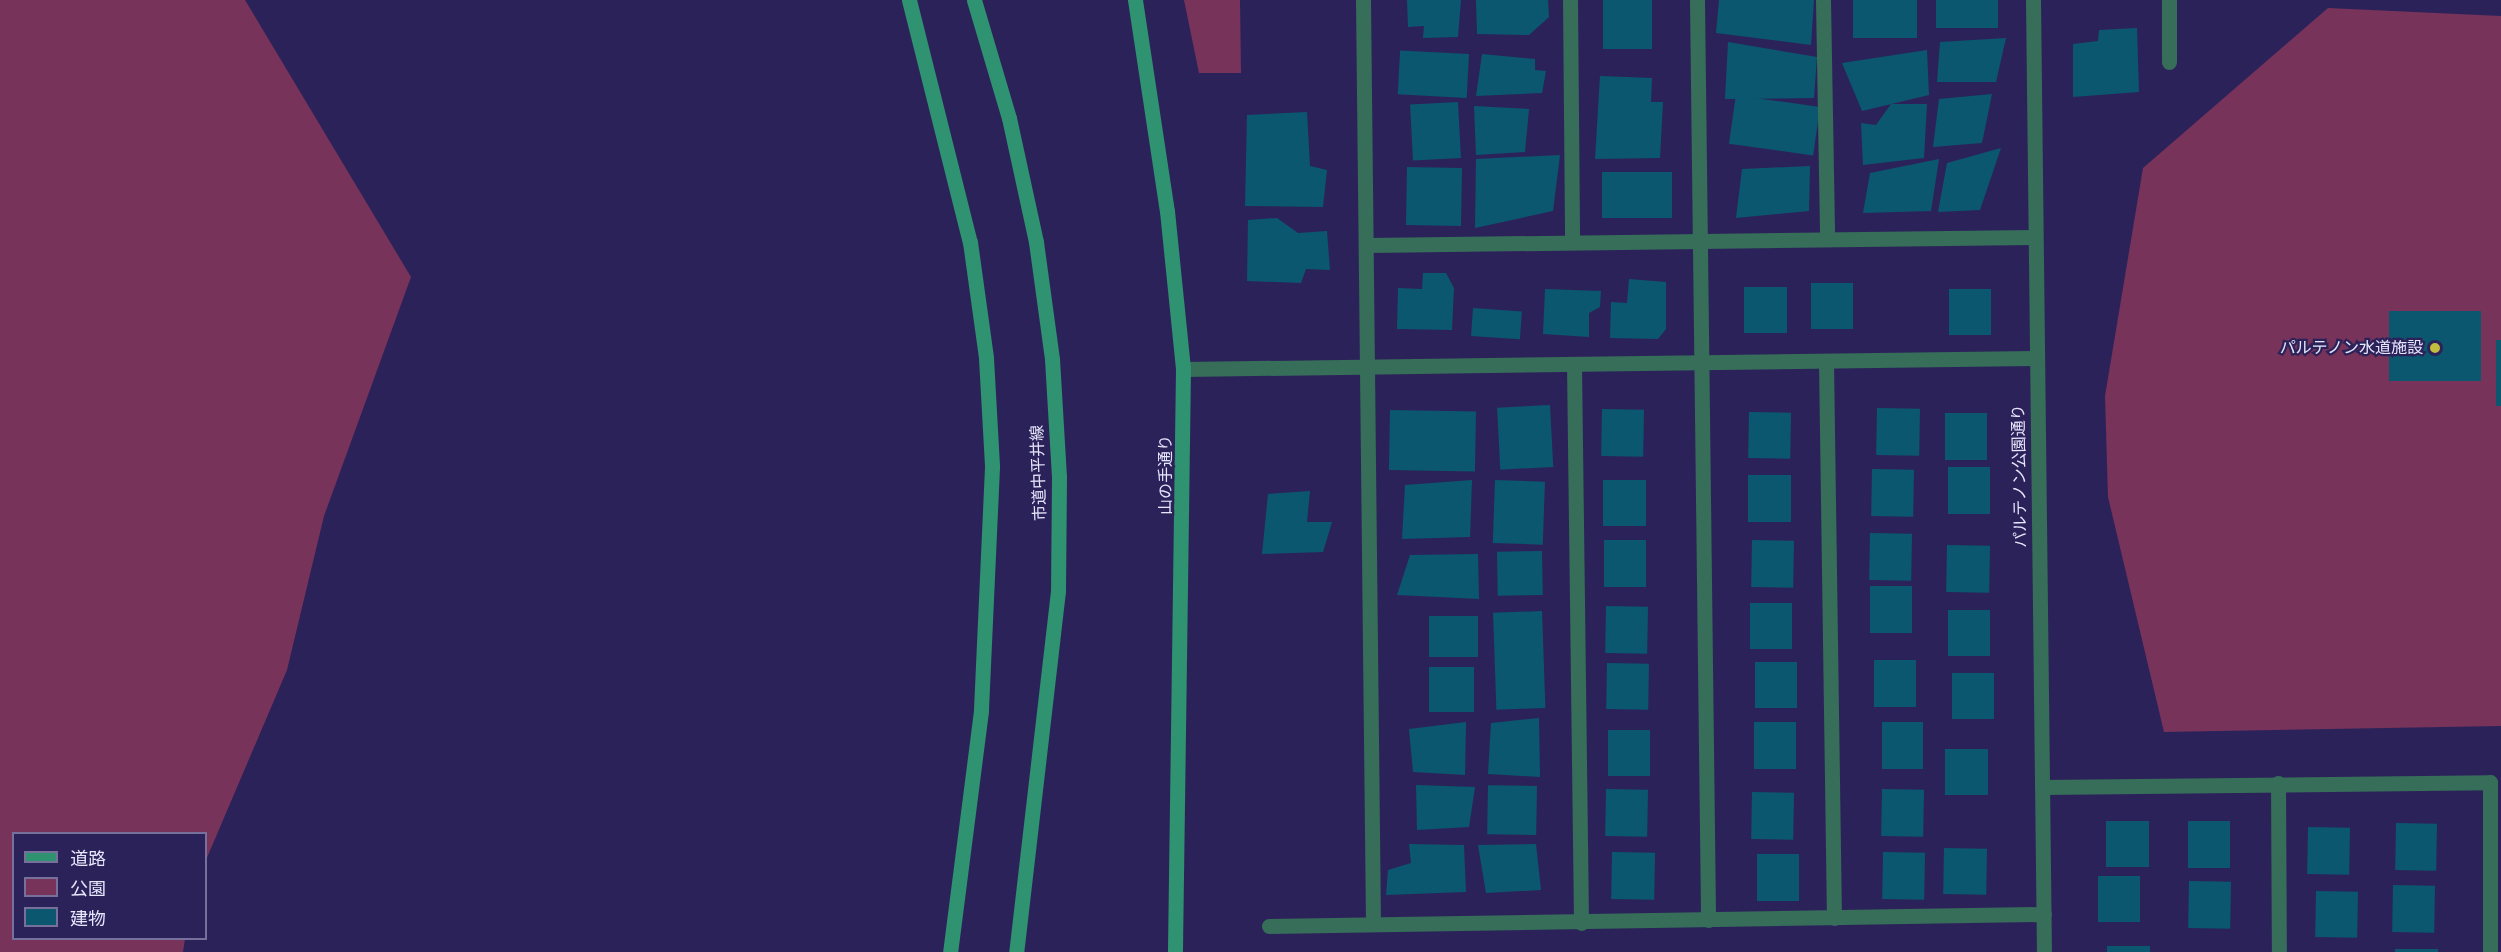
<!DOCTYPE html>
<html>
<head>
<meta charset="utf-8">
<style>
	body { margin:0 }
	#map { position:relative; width:2501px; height:952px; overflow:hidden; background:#2c225a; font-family:Montserrat,"Noto Sans JP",sans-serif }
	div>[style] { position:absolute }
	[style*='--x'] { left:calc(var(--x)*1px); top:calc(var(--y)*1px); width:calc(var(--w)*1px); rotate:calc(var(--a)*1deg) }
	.green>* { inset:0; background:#77335a }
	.building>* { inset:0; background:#0b576f; transform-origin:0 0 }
	.street>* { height:15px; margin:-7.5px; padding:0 7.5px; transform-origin:7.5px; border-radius:7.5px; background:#366e59 }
	.secondary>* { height:15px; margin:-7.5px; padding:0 7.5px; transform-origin:7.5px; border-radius:7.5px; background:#2f9271 }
	.dots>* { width:16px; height:16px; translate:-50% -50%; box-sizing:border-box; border:3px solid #2c225a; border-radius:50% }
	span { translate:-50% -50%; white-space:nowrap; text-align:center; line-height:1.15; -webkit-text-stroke:4.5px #2c225a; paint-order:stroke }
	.poi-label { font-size:16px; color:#e6e6fc }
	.right { translate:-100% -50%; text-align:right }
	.street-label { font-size:16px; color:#e6e6fc }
	.legend { position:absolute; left:12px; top:832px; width:195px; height:108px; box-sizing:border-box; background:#2c225a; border:2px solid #76709b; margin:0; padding:8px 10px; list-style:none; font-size:18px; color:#e6e6fc }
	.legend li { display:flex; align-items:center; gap:12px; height:30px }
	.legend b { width:30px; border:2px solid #76709b }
</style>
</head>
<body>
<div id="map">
	<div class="green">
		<i style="clip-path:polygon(0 0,245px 0,411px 277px,324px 516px,287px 670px,206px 860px,206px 834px,14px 834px,14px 938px,185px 939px,183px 952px,0 952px)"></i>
		<i style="clip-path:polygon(1184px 0,1240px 0,1241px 73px,1199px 73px)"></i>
		<i style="clip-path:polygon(2328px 8px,2501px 16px,2501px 726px,2164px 732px,2108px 497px,2105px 396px,2143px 168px)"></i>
	</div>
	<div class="building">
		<i style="clip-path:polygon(1407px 0,1461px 0,1458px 37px,1423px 38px,1424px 26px,1408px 27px)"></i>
		<i style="clip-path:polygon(1476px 0,1548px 0,1549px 17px,1529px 35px,1477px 34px)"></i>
		<i style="left:1603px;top:0;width:49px;height:49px"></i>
		<i style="clip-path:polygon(1719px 0,1814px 0,1811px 45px,1716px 33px)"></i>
		<i style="left:1853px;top:0;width:64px;height:38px"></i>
		<i style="left:1936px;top:0;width:62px;height:28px"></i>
		<i style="clip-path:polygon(2137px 28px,2139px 92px,2073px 97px,2073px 44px,2098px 41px,2099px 30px)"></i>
		<i style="clip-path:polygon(2006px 38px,1996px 82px,1937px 82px,1940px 42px)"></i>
		<i style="clip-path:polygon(1728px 42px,1817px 57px,1814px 98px,1725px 99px)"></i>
		<i style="clip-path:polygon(1927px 50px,1929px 95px,1862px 111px,1842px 63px)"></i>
		<i style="left:1469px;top:54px;width:44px;height:69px;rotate:93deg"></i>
		<i style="clip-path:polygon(1482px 54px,1535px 59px,1535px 70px,1546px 71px,1542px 93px,1476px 96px)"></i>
		<i style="clip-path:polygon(1600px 76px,1652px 78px,1651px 102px,1663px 102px,1660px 158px,1595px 159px)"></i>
		<i style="clip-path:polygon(1992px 94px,1982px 143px,1933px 147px,1939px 99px)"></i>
		<i style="left:1458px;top:102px;width:56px;height:48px;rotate:87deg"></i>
		<i style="clip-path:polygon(1891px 104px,1927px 104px,1924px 158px,1863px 165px,1861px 123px,1876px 125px)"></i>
		<i style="clip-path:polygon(1474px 106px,1529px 109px,1525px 152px,1476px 155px)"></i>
		<i style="left:1820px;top:107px;width:49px;height:85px;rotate:98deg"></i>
		<i style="clip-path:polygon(1307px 112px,1310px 166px,1327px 170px,1323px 207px,1245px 206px,1247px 115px)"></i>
		<i style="clip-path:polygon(2001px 148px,1980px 210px,1938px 212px,1947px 163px)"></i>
		<i style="clip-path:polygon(1560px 155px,1553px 211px,1475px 228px,1476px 159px)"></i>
		<i style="clip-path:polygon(1939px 159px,1931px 211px,1863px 213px,1870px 173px)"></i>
		<i style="clip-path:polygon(1810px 166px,1809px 211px,1736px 218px,1742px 169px)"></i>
		<i style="left:1407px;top:167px;width:55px;height:58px;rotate:1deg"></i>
		<i style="left:1602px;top:172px;width:70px;height:46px"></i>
		<i style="clip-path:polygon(1277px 218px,1298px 233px,1327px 231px,1330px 270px,1306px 269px,1301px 283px,1247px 281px,1248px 220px)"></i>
		<i style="clip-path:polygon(1423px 273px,1446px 273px,1454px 288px,1452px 330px,1397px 329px,1398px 288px,1422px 289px)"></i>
		<i style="clip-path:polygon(1629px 279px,1666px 282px,1666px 329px,1658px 339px,1610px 338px,1611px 302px,1627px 303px)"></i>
		<i style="left:1811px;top:283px;width:42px;height:46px"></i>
		<i style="left:1744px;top:287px;width:43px;height:46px"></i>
		<i style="clip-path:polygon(1545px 289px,1601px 291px,1600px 307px,1589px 313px,1589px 337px,1543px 334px)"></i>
		<i style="left:1949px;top:289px;width:42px;height:46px"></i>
		<i style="left:1473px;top:308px;width:49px;height:28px;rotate:4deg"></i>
		<i style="left:2481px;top:311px;width:70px;height:92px;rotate:90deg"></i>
		<i style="left:2496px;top:340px;width:5px;height:66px"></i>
		<i style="left:1550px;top:405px;width:62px;height:53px;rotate:87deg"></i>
		<i style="left:1877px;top:408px;width:43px;height:47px;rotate:1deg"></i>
		<i style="left:1602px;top:409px;width:42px;height:47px;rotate:1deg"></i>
		<i style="left:1390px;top:410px;width:86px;height:60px;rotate:1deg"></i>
		<i style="left:1749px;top:412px;width:42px;height:46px;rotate:1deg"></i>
		<i style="left:1945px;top:413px;width:42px;height:47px"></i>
		<i style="left:1948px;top:467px;width:42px;height:47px"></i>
		<i style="left:1872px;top:469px;width:42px;height:47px;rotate:1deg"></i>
		<i style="left:1748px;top:475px;width:43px;height:47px"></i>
		<i style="clip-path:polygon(1472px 480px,1470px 537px,1402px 539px,1405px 485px)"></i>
		<i style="left:1495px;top:480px;width:50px;height:63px;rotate:2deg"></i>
		<i style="left:1603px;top:480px;width:43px;height:46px"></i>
		<i style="clip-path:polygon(1310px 491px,1307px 522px,1332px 522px,1323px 552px,1262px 554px,1268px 494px)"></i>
		<i style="left:1870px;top:533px;width:42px;height:47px;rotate:1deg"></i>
		<i style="left:1604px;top:540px;width:42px;height:47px"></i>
		<i style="left:1752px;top:540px;width:42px;height:47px;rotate:1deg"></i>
		<i style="left:1947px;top:545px;width:43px;height:47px;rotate:1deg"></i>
		<i style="left:1542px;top:551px;width:44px;height:45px;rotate:89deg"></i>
		<i style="clip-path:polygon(1478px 554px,1479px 599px,1397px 595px,1410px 555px)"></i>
		<i style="left:1870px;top:586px;width:42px;height:47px"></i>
		<i style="left:1750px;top:603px;width:42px;height:46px"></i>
		<i style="left:1606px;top:606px;width:42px;height:47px;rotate:1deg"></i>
		<i style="left:1948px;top:610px;width:42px;height:46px"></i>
		<i style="left:1542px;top:611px;width:97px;height:49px;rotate:88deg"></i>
		<i style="left:1478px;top:616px;width:41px;height:49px;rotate:90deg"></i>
		<i style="left:1874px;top:660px;width:42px;height:47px"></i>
		<i style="left:1755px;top:662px;width:42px;height:46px"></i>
		<i style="left:1607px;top:663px;width:42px;height:46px;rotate:1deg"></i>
		<i style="left:1429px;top:667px;width:45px;height:45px"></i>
		<i style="left:1952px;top:673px;width:42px;height:46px"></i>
		<i style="clip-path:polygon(1539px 718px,1540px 777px,1488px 774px,1491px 723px)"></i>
		<i style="clip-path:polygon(1466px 722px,1465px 775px,1413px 772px,1409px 729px)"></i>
		<i style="left:1754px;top:722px;width:42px;height:47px"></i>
		<i style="left:1882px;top:722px;width:41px;height:47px"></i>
		<i style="left:1608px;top:730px;width:42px;height:46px"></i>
		<i style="left:1945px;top:749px;width:43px;height:46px"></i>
		<i style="clip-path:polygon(1416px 785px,1475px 787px,1469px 827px,1417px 830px)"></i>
		<i style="left:1537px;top:786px;width:49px;height:49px;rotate:91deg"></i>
		<i style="left:1606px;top:789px;width:42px;height:47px;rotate:1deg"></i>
		<i style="left:1882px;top:789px;width:42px;height:47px;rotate:1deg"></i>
		<i style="left:1752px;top:792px;width:42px;height:47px;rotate:1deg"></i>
		<i style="left:2106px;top:821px;width:43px;height:46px"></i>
		<i style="left:2188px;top:821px;width:42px;height:47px"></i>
		<i style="left:2396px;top:823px;width:41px;height:47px;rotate:1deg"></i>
		<i style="left:2308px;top:827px;width:42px;height:47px;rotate:1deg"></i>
		<i style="clip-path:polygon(1409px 844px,1464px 845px,1466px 892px,1386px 895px,1388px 870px,1411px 863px)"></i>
		<i style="clip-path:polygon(1536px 844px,1541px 890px,1486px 893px,1478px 845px)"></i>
		<i style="left:1944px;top:848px;width:43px;height:46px;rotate:1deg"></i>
		<i style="left:1612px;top:852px;width:43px;height:47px;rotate:1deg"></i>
		<i style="left:1883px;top:852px;width:42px;height:47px;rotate:1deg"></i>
		<i style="left:1757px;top:854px;width:42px;height:47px"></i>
		<i style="left:2098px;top:876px;width:42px;height:46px"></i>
		<i style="left:2189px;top:881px;width:42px;height:47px;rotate:1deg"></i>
		<i style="left:2393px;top:885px;width:42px;height:47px;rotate:1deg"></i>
		<i style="left:2316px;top:891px;width:42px;height:46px;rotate:1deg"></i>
		<i style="left:2107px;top:946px;width:43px;height:6px"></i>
		<i style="left:2395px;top:949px;width:43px;height:3px"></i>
	</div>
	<div class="street">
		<i style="--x:1363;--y:0;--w:924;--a:89.38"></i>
		<i style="--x:1570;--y:0;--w:240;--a:89.5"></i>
		<i style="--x:1697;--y:0;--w:920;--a:89.31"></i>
		<i style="--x:1823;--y:0;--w:238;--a:89"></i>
		<i style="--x:2033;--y:0;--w:952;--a:89.34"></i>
		<i style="--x:2169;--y:0;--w:62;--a:90"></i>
		<i style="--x:1368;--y:245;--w:667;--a:-0.69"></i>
		<i style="--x:1826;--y:361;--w:557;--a:89.18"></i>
		<i style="--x:1574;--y:364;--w:559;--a:89.28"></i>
		<i style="--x:1183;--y:369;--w:853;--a:-0.74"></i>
		<i style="--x:2278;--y:783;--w:169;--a:89.7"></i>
		<i style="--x:2042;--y:787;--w:448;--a:-0.6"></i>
		<i style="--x:2490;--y:782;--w:170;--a:90"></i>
		<i style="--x:1269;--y:926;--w:775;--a:-0.89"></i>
	</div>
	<div class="secondary">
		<i style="--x:909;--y:0;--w:250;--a:75.9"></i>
		<i style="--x:970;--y:242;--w:117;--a:82.1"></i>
		<i style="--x:986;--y:358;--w:109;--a:86.8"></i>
		<i style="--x:992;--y:467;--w:244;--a:92.6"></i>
		<i style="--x:981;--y:711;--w:243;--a:97.3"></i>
		<i style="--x:974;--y:0;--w:123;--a:73.5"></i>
		<i style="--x:1009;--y:118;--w:127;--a:77.7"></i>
		<i style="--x:1036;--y:242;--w:118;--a:82.2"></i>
		<i style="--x:1052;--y:359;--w:118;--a:86.6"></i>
		<i style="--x:1059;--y:477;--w:114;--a:90.5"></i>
		<i style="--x:1058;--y:591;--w:363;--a:96.6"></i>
		<i style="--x:1135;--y:0;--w:213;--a:81.4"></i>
		<i style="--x:1167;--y:211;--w:159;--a:84.2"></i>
		<i style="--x:1183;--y:369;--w:583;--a:90.79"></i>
	</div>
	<div class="dots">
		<i style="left:2435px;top:348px;background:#c2bd3f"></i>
	</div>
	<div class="poi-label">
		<span class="right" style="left:2423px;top:348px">パルテノン水道施設</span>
	</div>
	<div class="street-label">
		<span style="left:1039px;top:473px;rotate:-92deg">市道中平井線</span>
		<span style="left:1166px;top:475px;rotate:-90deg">山の手通り</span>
		<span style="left:2020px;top:476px;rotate:-91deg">パルテノン公園通り</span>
	</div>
	<ul class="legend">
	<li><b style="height:8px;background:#2f9271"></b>道路</li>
	<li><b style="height:16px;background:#77335a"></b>公園</li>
	<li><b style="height:16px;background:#0b576f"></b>建物</li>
	</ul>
</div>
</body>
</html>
